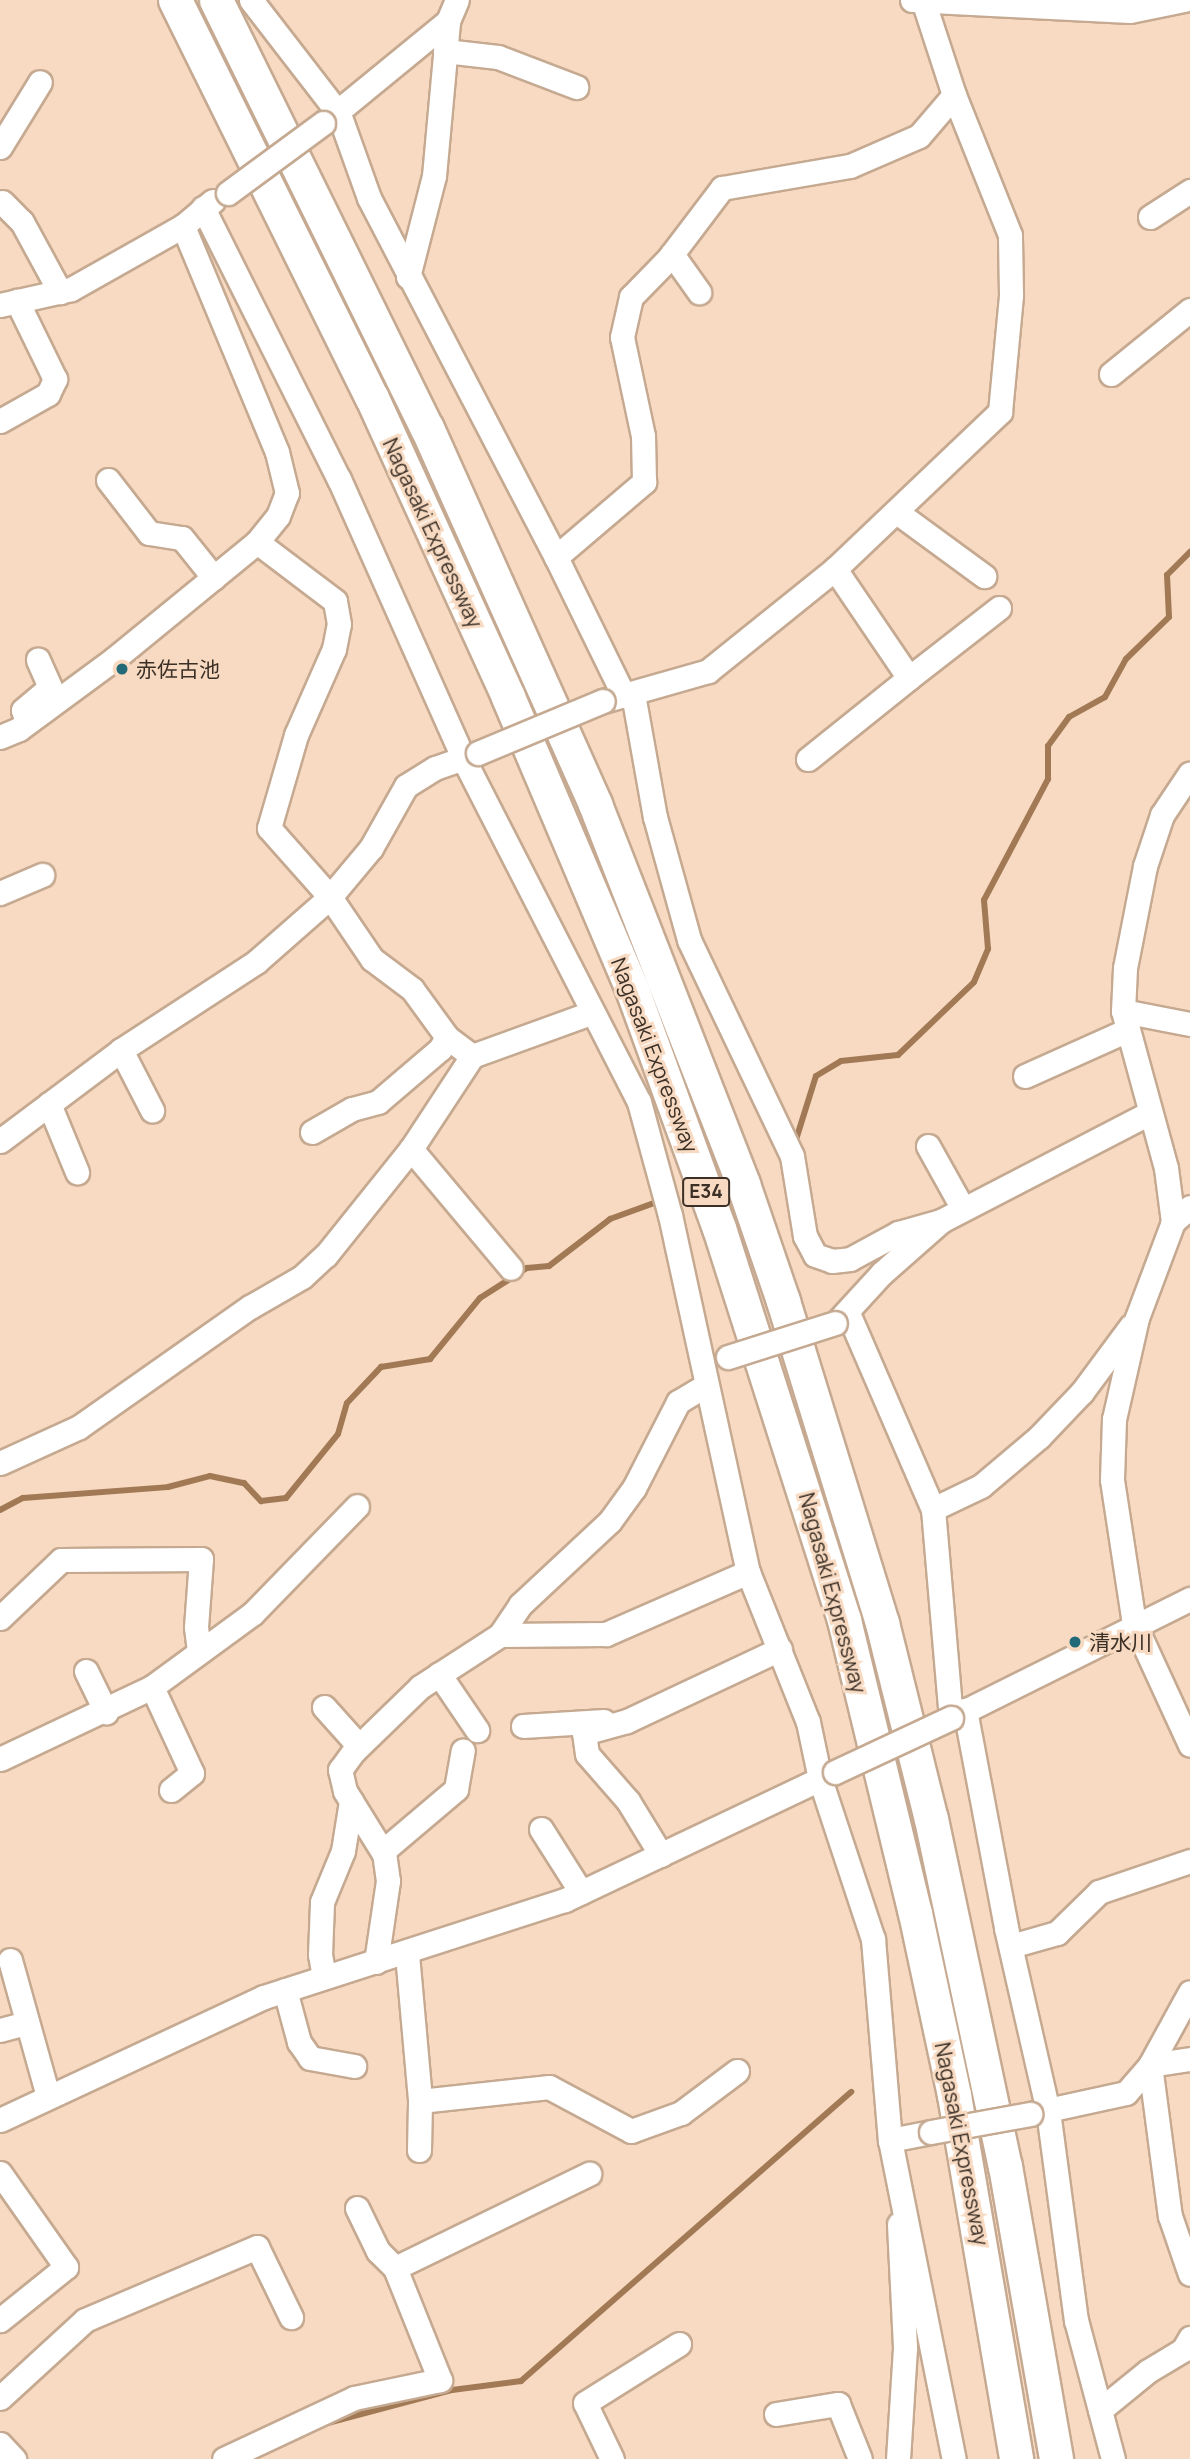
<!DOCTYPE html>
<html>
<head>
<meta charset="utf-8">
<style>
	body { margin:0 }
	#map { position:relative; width:1190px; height:2459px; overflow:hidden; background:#f7dac1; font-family:Manrope,"Noto Sans JP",sans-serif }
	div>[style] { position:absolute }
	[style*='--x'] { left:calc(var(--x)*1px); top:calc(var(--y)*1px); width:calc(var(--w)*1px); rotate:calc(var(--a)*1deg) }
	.stream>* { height:6px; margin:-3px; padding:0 3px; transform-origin:3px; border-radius:3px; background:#a27955 }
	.roads { filter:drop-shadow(2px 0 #c5a991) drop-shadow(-2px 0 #c5a991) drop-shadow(0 2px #c5a991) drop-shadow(0 -2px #c5a991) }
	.minor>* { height:23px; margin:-11.5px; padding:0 11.5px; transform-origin:11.5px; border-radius:11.5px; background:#fff }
	.highway>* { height:33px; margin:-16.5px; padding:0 16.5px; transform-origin:16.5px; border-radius:16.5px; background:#fff }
	.bridges { filter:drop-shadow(2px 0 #c5a991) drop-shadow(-2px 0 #c5a991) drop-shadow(0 2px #c5a991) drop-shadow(0 -2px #c5a991) }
	.minor-bridge>* { height:23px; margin:-11.5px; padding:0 11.5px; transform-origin:11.5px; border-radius:11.5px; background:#fff }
	.dots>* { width:19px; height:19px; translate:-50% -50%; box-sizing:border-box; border:4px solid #f7dac1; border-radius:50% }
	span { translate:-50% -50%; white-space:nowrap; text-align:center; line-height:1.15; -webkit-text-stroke:6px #f7dac1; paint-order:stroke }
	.shield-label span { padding:2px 5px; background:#f7dac1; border:2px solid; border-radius:5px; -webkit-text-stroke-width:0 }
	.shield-label { font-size:19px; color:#3b2f26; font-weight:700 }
	.street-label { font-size:21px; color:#3b2f26 }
	.poi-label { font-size:21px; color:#3b2f26 }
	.left { translate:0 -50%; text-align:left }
</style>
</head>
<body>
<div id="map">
	<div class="stream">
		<i style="--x:794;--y:1146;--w:73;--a:-72.6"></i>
		<i style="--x:816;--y:1076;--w:29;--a:-31"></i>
		<i style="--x:841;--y:1061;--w:57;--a:-6"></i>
		<i style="--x:898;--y:1055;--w:105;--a:-43.8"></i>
		<i style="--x:974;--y:982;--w:36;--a:-67"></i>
		<i style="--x:988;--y:949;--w:49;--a:-94.7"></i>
		<i style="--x:984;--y:900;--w:137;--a:-62.1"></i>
		<i style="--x:1048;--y:779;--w:33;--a:-90"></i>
		<i style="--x:1048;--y:746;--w:36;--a:-54"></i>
		<i style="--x:1069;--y:717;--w:41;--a:-29.1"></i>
		<i style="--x:1105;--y:697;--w:43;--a:-61.1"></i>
		<i style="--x:1126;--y:659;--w:60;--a:-44.3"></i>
		<i style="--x:1169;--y:617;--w:42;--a:-92.7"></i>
		<i style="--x:1167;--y:575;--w:33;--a:-45"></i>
		<i style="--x:0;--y:1510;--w:26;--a:-28"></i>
		<i style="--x:23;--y:1498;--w:145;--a:-4.3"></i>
		<i style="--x:168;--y:1487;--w:43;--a:-14.7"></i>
		<i style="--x:210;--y:1476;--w:35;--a:12"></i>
		<i style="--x:244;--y:1483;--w:25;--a:47"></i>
		<i style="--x:261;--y:1501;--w:25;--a:-7"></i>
		<i style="--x:286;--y:1498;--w:82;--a:-50.9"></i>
		<i style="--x:338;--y:1434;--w:32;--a:-74"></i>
		<i style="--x:347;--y:1403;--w:50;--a:-46.6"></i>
		<i style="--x:381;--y:1367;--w:50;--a:-9.3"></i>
		<i style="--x:430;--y:1359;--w:79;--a:-50.7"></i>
		<i style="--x:480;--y:1298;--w:56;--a:-32.6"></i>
		<i style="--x:527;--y:1268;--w:22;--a:-5"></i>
		<i style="--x:549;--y:1266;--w:77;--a:-37.6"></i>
		<i style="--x:610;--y:1219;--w:70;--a:-20"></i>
		<i style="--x:320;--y:2425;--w:137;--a:-14.9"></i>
		<i style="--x:452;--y:2390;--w:70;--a:-7.4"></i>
		<i style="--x:521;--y:2381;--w:439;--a:-41.2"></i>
	</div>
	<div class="roads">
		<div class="minor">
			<i style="--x:251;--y:0;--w:144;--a:52.3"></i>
			<i style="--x:339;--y:114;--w:89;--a:70.3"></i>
			<i style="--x:369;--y:198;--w:405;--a:62.5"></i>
			<i style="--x:912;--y:0;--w:218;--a:2.9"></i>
			<i style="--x:1130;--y:11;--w:55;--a:-11.5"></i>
			<i style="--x:445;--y:51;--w:53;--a:6.5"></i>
			<i style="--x:498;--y:57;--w:84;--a:21"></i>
			<i style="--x:326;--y:121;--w:158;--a:-39.3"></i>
			<i style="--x:448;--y:21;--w:23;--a:-67"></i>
			<i style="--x:0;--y:147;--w:76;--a:-58.4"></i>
			<i style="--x:2;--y:202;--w:28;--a:45"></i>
			<i style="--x:22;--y:222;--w:80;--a:61.5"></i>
			<i style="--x:203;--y:208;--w:303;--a:63.4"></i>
			<i style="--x:339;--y:479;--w:305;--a:66"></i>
			<i style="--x:463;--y:758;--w:386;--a:62.9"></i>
			<i style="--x:639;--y:1102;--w:117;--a:74.7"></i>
			<i style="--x:670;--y:1215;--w:365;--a:77.7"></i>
			<i style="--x:748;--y:1572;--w:162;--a:68.2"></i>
			<i style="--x:808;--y:1722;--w:58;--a:78.1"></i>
			<i style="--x:820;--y:1779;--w:169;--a:71.7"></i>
			<i style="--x:873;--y:1939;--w:202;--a:85.2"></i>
			<i style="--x:890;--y:2140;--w:325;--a:78.7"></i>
			<i style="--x:1150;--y:217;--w:48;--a:-33"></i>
			<i style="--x:672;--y:254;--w:47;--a:54.6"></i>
			<i style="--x:408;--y:277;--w:104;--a:-75.6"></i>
			<i style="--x:434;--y:176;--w:156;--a:-84.8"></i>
			<i style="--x:0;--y:305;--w:73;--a:-12.7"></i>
			<i style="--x:71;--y:289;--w:129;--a:-29.4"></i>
			<i style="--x:1111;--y:374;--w:102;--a:-39"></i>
			<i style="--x:0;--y:421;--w:55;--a:-29.4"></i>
			<i style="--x:48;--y:394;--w:17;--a:-65"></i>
			<i style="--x:55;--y:379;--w:87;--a:-116"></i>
			<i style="--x:108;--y:480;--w:67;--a:52.3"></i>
			<i style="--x:149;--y:533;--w:33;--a:9"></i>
			<i style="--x:182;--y:538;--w:51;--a:51.3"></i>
			<i style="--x:898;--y:513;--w:107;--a:36.2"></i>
			<i style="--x:909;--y:678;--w:114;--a:-37.9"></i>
			<i style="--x:633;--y:694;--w:125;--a:79.9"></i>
			<i style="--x:655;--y:817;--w:128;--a:74.5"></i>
			<i style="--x:689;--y:940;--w:239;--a:64.5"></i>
			<i style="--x:792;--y:1156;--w:81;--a:80.8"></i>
			<i style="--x:805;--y:1236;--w:21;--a:62"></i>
			<i style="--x:815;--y:1255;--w:18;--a:19"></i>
			<i style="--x:832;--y:1261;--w:18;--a:-6"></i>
			<i style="--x:850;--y:1259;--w:55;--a:-28.4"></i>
			<i style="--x:898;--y:1233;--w:45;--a:-15.6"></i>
			<i style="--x:624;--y:696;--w:155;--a:-116.1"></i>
			<i style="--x:556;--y:557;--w:116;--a:-40.4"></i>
			<i style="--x:644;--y:482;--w:46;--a:-91.2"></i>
			<i style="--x:643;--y:436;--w:101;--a:-102"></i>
			<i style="--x:622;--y:337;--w:41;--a:-77.3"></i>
			<i style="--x:631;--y:297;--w:54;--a:-45.7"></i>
			<i style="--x:669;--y:258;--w:88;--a:-52.9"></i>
			<i style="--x:722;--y:188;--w:130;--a:-9.8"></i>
			<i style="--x:850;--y:166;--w:75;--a:-23.5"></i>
			<i style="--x:919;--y:136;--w:54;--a:-49.5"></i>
			<i style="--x:603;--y:701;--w:109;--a:-15.9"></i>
			<i style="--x:708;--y:671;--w:163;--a:-38.8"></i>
			<i style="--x:835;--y:569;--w:228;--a:-43.6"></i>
			<i style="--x:1000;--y:412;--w:118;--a:-84.6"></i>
			<i style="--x:1011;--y:295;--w:60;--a:-91"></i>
			<i style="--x:1010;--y:235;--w:151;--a:-111.8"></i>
			<i style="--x:954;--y:95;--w:97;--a:-108.1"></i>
			<i style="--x:25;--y:716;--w:6;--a:-108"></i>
			<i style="--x:23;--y:710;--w:35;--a:-40"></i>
			<i style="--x:50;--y:687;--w:30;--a:-114"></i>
			<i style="--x:0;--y:737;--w:21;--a:-23"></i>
			<i style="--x:19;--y:729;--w:118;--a:-36.4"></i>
			<i style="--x:114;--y:659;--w:185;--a:-39.3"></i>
			<i style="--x:257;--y:542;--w:33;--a:-51"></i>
			<i style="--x:278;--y:516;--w:25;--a:-69"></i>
			<i style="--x:287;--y:493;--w:42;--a:-103.7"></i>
			<i style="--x:277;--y:452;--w:245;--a:-112.6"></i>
			<i style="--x:183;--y:226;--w:39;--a:-40"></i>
			<i style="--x:808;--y:759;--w:129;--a:-38.7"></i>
			<i style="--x:909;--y:678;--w:132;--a:-124.2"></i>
			<i style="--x:0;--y:893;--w:46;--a:-23.2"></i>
			<i style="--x:1123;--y:1011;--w:68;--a:11"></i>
			<i style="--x:121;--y:1050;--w:68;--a:62.7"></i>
			<i style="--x:472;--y:1056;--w:127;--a:-19.9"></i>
			<i style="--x:1025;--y:1076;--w:110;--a:-24.2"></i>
			<i style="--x:49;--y:1104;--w:74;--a:67.6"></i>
			<i style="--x:312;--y:1132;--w:46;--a:-29.9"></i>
			<i style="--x:352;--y:1109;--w:27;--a:-15"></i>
			<i style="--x:378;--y:1102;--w:82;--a:-40.5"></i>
			<i style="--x:440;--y:1049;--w:14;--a:-60"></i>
			<i style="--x:0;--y:1141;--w:151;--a:-36.9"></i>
			<i style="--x:121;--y:1050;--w:161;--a:-33.1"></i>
			<i style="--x:256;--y:962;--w:98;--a:-41.3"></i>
			<i style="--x:330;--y:897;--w:64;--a:-50.1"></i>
			<i style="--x:371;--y:848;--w:71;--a:-60.6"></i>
			<i style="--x:406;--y:786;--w:34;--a:-32"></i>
			<i style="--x:435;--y:768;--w:46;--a:-19.2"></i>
			<i style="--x:928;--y:1146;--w:72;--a:60.9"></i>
			<i style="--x:411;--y:1149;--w:155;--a:50"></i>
			<i style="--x:1190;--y:1207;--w:23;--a:139"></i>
			<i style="--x:1173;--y:1222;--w:103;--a:110.6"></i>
			<i style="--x:1137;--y:1318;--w:104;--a:102.8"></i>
			<i style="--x:1114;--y:1419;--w:61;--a:91.9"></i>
			<i style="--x:1112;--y:1480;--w:145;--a:81.3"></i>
			<i style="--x:1134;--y:1623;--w:134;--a:65.3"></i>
			<i style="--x:1173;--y:1222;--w:54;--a:-97.4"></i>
			<i style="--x:1166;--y:1168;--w:163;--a:-105.3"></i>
			<i style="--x:1123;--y:1011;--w:43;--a:-87.3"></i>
			<i style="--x:1125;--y:968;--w:104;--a:-78.9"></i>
			<i style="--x:1145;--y:866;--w:54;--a:-71.6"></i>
			<i style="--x:1162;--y:815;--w:50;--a:-56.3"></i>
			<i style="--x:848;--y:1313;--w:214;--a:66.6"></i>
			<i style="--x:933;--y:1509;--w:210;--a:85.1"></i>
			<i style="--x:951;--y:1718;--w:267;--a:-26.5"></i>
			<i style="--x:838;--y:1321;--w:65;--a:-47.5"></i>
			<i style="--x:882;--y:1273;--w:79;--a:-41.4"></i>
			<i style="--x:941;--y:1221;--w:234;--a:-27.4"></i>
			<i style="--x:0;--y:1463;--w:87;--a:-24.5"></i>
			<i style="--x:79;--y:1427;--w:209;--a:-35.1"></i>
			<i style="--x:250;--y:1307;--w:60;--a:-30"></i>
			<i style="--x:302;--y:1277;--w:33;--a:-43"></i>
			<i style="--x:326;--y:1255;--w:136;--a:-51.3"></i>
			<i style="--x:411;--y:1149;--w:111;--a:-56.7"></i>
			<i style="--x:472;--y:1056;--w:31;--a:-143"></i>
			<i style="--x:447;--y:1037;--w:59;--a:-126.1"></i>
			<i style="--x:412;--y:989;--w:50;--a:-143.1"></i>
			<i style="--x:372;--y:959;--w:75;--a:-124.1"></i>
			<i style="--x:330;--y:897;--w:92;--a:-131.5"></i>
			<i style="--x:269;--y:828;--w:97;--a:-73.8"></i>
			<i style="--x:296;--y:735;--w:94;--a:-66.2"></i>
			<i style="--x:334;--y:649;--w:25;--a:-79"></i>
			<i style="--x:339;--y:624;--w:23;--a:-100"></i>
			<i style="--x:335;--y:601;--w:98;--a:-142.9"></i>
			<i style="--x:933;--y:1509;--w:53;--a:-25.6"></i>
			<i style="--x:981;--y:1486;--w:76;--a:-40.2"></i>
			<i style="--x:1039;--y:1437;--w:62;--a:-46.3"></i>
			<i style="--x:1082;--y:1392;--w:82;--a:-53.4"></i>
			<i style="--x:0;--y:1618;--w:84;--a:-43.6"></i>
			<i style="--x:61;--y:1560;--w:140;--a:-0.4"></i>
			<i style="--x:201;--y:1559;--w:68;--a:94.2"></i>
			<i style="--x:196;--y:1627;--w:25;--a:83"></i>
			<i style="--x:500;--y:1635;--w:36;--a:-56"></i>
			<i style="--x:520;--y:1605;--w:123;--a:-43"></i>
			<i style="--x:610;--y:1521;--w:41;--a:-54"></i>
			<i style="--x:634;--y:1488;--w:97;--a:-62.9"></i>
			<i style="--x:678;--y:1402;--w:33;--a:-31"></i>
			<i style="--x:86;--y:1671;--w:46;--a:64"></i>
			<i style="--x:439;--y:1674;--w:68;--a:55.8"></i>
			<i style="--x:152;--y:1687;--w:95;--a:65.1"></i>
			<i style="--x:192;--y:1773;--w:27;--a:141"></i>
			<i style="--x:324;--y:1707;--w:52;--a:48.1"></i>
			<i style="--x:965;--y:1710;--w:222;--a:79.3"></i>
			<i style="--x:1006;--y:1928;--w:188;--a:77.1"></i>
			<i style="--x:1048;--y:2111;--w:211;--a:82.4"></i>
			<i style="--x:1076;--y:2320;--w:144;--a:75.1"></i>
			<i style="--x:523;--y:1726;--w:81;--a:-3.5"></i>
			<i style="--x:0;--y:1759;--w:168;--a:-25.3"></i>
			<i style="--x:152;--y:1687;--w:125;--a:-36.2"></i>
			<i style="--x:253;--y:1613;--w:149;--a:-45.8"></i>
			<i style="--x:541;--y:1829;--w:75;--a:57.6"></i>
			<i style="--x:383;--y:1851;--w:96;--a:-40.3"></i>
			<i style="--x:456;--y:1789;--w:39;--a:-80"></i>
			<i style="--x:661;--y:1855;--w:63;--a:-121.4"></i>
			<i style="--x:628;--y:1801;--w:62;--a:-131.1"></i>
			<i style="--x:587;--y:1754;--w:21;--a:-98"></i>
			<i style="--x:584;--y:1733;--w:45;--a:-15.6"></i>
			<i style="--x:627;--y:1721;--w:169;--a:-25.2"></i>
			<i style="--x:1011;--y:1946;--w:48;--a:-15.8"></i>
			<i style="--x:1057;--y:1933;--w:59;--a:-44.3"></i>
			<i style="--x:1099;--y:1892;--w:96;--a:-18.8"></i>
			<i style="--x:407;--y:1954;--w:148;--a:84.9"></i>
			<i style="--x:420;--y:2101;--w:130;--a:-6.2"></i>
			<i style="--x:549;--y:2087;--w:93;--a:28.2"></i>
			<i style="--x:631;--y:2131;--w:53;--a:-19.8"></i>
			<i style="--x:681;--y:2113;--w:70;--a:-36.9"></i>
			<i style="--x:10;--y:1960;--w:141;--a:74.4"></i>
			<i style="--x:376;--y:1962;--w:82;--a:-81.6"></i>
			<i style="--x:388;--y:1881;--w:27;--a:-98"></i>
			<i style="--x:384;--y:1854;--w:74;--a:-121.8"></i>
			<i style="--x:345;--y:1791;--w:22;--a:-103"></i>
			<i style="--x:340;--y:1770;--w:24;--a:-54"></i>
			<i style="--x:354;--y:1751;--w:92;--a:-44.1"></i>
			<i style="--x:420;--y:1687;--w:95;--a:-33"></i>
			<i style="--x:500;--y:1635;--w:106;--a:-0.5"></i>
			<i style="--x:606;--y:1634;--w:155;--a:-23.6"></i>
			<i style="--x:324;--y:1977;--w:22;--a:-100"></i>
			<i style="--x:320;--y:1955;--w:53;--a:-87.8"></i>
			<i style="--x:322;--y:1902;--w:55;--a:-67.6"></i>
			<i style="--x:343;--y:1851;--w:51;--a:-80.9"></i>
			<i style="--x:285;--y:1990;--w:54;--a:74.9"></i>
			<i style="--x:299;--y:2042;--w:19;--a:55"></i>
			<i style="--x:310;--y:2058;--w:45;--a:10.3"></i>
			<i style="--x:0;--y:2030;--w:28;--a:-15"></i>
			<i style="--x:1190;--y:2059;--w:40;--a:171.5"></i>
			<i style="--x:1150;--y:2065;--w:152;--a:82.5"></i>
			<i style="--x:1170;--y:2216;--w:61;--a:71"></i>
			<i style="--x:1034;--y:2113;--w:94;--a:-12.3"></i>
			<i style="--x:1126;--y:2093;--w:37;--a:-49"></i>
			<i style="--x:1150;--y:2065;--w:83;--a:-61.3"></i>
			<i style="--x:0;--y:2120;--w:291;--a:-25"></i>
			<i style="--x:264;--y:1997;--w:316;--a:-17.9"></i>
			<i style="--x:565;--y:1900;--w:296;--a:-25.4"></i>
			<i style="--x:890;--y:2140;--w:42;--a:-11"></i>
			<i style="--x:419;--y:2150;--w:49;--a:-88.8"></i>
			<i style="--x:0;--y:2173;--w:115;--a:54.9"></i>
			<i style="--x:66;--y:2267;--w:85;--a:141.2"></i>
			<i style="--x:357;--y:2208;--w:48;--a:64"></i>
			<i style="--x:378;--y:2251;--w:24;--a:45"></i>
			<i style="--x:0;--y:2398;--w:115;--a:-42.5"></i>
			<i style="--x:85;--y:2320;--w:187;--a:-23"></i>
			<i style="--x:257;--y:2247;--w:78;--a:64.1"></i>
			<i style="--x:1100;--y:2410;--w:62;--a:-39.1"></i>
			<i style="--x:1148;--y:2371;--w:41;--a:-31"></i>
			<i style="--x:1183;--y:2350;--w:14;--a:-60"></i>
			<i style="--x:776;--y:2414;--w:63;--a:-9.2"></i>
			<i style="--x:838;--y:2404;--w:59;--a:68.2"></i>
			<i style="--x:0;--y:2444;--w:21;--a:47"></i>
			<i style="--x:224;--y:2459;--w:144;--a:-25.1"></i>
			<i style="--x:354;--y:2398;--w:88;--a:-11.8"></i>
			<i style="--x:440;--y:2380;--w:121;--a:-111.9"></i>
			<i style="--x:395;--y:2268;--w:216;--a:-25.9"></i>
			<i style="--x:612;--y:2459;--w:62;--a:-115.7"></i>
			<i style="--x:585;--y:2403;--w:111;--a:-32.1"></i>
			<i style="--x:898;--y:2459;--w:112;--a:-86.4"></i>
			<i style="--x:905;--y:2347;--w:123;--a:-92.8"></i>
		</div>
		<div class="highway">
			<i style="--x:175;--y:0;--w:444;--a:63.7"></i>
			<i style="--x:372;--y:398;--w:328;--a:65.5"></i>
			<i style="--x:508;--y:697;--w:320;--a:67"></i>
			<i style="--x:633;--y:992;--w:251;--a:70"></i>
			<i style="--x:719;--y:1228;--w:411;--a:72.3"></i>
			<i style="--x:844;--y:1620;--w:301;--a:76.4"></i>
			<i style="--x:915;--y:1913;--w:186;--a:77.9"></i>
			<i style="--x:954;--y:2095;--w:369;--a:80.3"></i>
			<i style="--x:216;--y:0;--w:477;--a:63.8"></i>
			<i style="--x:427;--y:428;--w:412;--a:65.9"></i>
			<i style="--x:595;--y:804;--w:408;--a:68.7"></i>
			<i style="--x:743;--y:1184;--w:124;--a:71.1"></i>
			<i style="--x:783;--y:1301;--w:337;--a:72.9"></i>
			<i style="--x:882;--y:1623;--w:202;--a:76"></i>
			<i style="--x:931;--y:1819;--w:355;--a:78"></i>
			<i style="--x:1005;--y:2166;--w:297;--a:80.1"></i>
		</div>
	</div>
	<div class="bridges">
		<div class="minor-bridge">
			<i style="--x:228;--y:193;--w:118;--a:-36.4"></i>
			<i style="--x:478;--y:753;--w:135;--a:-22.6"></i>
			<i style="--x:728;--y:1357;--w:112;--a:-17.6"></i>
			<i style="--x:835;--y:1772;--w:128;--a:-25"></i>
			<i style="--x:931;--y:2132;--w:101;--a:-10.3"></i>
		</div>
	</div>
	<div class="dots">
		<i style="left:122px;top:669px;background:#226a77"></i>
		<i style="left:1075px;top:1642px;background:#226a77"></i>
	</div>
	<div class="shield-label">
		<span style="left:706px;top:1192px">E34</span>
	</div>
	<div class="street-label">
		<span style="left:433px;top:533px;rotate:65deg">Nagasaki Expressway</span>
		<span style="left:655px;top:1055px;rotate:69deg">Nagasaki Expressway</span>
		<span style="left:833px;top:1593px;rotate:75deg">Nagasaki Expressway</span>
		<span style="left:962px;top:2144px;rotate:79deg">Nagasaki Expressway</span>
	</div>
	<div class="poi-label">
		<span class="left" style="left:136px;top:669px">赤佐古池</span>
		<span class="left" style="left:1089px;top:1642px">清水川</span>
	</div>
</div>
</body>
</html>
